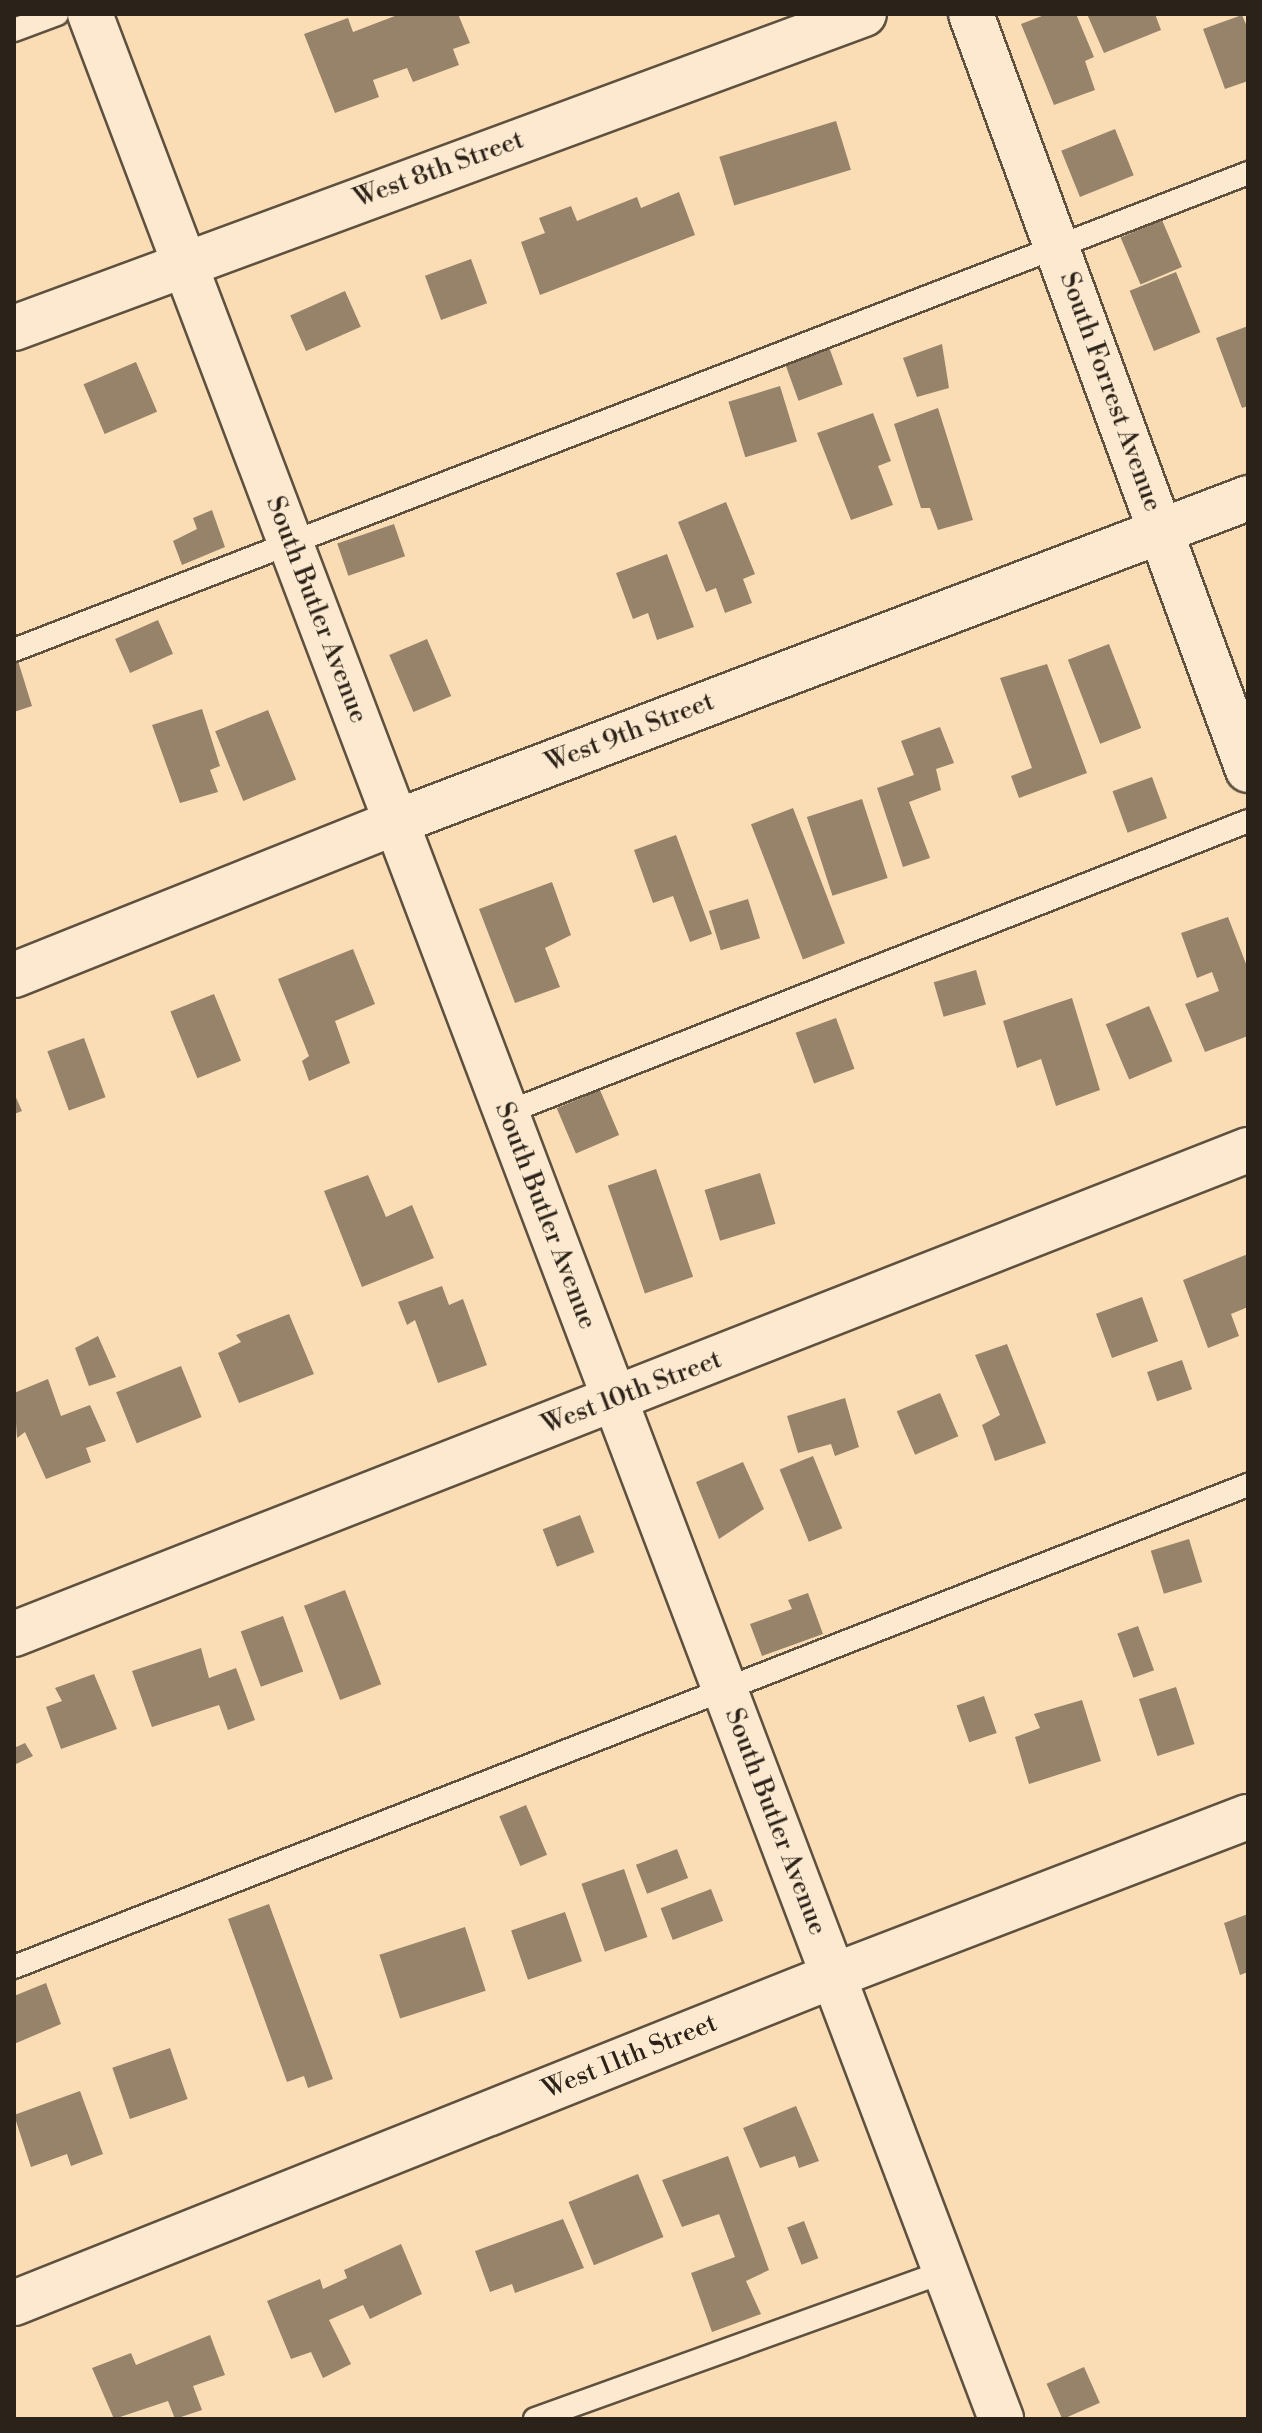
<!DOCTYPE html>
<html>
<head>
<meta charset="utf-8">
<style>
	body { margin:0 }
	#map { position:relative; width:1262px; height:2433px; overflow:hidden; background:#faddb5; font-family:"Libre Bodoni",serif }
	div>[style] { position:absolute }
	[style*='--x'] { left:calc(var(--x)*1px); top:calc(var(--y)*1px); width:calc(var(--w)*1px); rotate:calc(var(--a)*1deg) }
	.building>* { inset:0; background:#97836a; transform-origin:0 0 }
	.roads { filter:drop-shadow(2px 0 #5f5140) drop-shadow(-2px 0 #5f5140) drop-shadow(0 2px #5f5140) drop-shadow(0 -2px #5f5140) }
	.service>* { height:22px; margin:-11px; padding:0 11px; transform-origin:11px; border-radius:11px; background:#fce9cf }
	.minor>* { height:44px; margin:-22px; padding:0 22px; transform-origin:22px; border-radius:22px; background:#fce9cf }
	span { translate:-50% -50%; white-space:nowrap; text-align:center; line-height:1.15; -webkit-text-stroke:7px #fce9cf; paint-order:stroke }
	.street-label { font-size:26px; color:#2b2219 }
	.frame { position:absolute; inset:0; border:16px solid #2b2219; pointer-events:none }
</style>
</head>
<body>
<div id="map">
	<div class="building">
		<i style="clip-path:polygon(400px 14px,458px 14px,470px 43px,453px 49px,459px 65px,413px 82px,407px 68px,373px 80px,379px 97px,335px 113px,304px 34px,348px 18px,353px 32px)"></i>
		<i style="clip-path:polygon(1047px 14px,1076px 14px,1094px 57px,1085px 61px,1095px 90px,1054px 105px,1021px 24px)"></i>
		<i style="clip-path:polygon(1087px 14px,1155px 14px,1161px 30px,1104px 53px)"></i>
		<i style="clip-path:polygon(1242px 15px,1248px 29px,1248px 81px,1225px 89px,1203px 29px)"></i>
		<i style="left:836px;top:121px;width:51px;height:122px;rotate:73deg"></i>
		<i style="left:1115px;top:129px;width:50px;height:58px;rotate:68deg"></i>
		<i style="clip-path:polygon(679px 192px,695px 235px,540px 295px,521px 242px,545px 233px,539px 218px,571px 206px,577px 221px,637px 197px,641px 208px)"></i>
		<i style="left:1162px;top:220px;width:51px;height:45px;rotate:67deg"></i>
		<i style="left:471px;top:259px;width:47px;height:49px;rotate:70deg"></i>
		<i style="left:1176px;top:272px;width:65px;height:50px;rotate:68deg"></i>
		<i style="left:345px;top:291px;width:39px;height:60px;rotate:66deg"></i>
		<i style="clip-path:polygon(1248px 326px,1248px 406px,1242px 408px,1216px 338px)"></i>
		<i style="clip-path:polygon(942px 344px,949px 388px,917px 397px,903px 358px)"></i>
		<i style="left:829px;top:347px;width:40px;height:47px;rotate:70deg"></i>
		<i style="left:136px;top:362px;width:54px;height:57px;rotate:67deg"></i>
		<i style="left:780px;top:386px;width:58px;height:54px;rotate:73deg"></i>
		<i style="clip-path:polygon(938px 408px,973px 520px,938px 530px,930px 508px,921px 508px,894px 424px)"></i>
		<i style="clip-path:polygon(873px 413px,891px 461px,878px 466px,893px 505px,851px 520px,817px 433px)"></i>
		<i style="clip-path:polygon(726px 502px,755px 574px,743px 579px,752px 603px,725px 613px,716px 588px,706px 592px,678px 522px)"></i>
		<i style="clip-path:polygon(212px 510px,225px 547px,182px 565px,173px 541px,197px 529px,193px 518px)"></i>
		<i style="left:394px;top:524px;width:34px;height:60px;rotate:71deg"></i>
		<i style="clip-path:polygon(667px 554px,694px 627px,657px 640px,648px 613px,633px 619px,616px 573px)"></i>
		<i style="left:158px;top:620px;width:37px;height:47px;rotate:66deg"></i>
		<i style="left:427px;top:639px;width:62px;height:41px;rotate:67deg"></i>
		<i style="left:1109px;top:644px;width:90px;height:44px;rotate:69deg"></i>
		<i style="clip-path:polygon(18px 661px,32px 706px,14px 712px,14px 662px)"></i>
		<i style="clip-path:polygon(1047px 664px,1087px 773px,1019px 798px,1011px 776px,1032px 768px,1000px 678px)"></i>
		<i style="clip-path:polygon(202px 709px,220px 766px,210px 770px,218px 792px,180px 803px,152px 725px)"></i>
		<i style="left:268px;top:710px;width:75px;height:57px;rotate:68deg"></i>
		<i style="clip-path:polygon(940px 727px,954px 763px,936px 769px,941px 790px,909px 802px,930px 858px,903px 867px,877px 788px,914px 775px,901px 741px)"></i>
		<i style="left:1152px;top:777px;width:44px;height:42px;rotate:70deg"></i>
		<i style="left:862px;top:799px;width:83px;height:58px;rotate:72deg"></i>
		<i style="left:793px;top:808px;width:145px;height:45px;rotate:69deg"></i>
		<i style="clip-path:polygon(676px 835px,712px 934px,690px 942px,673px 896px,653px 903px,634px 850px)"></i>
		<i style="clip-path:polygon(552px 882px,571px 935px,545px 948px,560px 987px,515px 1003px,479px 909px)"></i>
		<i style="left:748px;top:899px;width:41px;height:41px;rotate:73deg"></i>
		<i style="clip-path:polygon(1228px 917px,1248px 969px,1248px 1036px,1205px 1052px,1185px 1004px,1219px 991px,1212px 972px,1197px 978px,1181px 933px)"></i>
		<i style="clip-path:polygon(353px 949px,375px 1004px,335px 1021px,350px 1063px,309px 1081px,302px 1061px,309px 1056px,278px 979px)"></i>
		<i style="left:976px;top:970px;width:36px;height:44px;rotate:74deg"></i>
		<i style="left:214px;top:994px;width:72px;height:47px;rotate:68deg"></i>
		<i style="clip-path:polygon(1072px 998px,1100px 1090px,1056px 1106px,1041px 1059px,1017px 1068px,1003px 1021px)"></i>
		<i style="left:1149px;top:1006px;width:60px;height:47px;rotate:67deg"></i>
		<i style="left:836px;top:1018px;width:54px;height:43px;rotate:70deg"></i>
		<i style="left:84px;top:1038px;width:63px;height:39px;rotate:70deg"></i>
		<i style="left:600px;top:1090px;width:49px;height:47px;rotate:67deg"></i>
		<i style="clip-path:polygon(14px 1093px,22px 1111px,14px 1114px)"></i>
		<i style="left:656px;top:1169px;width:114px;height:51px;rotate:71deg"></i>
		<i style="left:760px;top:1173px;width:53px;height:58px;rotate:73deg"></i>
		<i style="clip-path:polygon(368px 1175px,386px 1217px,412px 1205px,434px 1258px,362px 1287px,324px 1191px)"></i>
		<i style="clip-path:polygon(1248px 1254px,1248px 1307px,1231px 1314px,1239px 1336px,1208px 1348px,1183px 1280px)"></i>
		<i style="clip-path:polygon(442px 1286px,449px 1305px,463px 1299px,487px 1365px,438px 1383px,415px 1320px,407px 1325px,398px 1302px)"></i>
		<i style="left:1142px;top:1297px;width:47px;height:49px;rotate:70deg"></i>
		<i style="clip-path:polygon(289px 1314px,314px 1374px,239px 1403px,218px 1353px,241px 1342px,236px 1335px)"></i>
		<i style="clip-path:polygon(98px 1336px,116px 1377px,89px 1386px,75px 1348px)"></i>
		<i style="clip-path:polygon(1007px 1344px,1046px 1443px,995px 1461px,982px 1425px,1000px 1415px,975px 1355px)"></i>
		<i style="left:1182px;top:1360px;width:31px;height:37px;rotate:71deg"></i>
		<i style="left:181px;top:1366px;width:55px;height:70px;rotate:68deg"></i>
		<i style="clip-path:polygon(48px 1379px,61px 1416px,90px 1405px,106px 1441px,86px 1448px,91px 1462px,46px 1479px,25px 1432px,17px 1438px,14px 1393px)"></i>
		<i style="left:940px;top:1393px;width:47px;height:47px;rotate:67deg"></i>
		<i style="clip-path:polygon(845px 1398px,859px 1447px,835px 1456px,831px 1444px,798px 1453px,787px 1416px)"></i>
		<i style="left:813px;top:1456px;width:78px;height:36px;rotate:68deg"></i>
		<i style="clip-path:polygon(743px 1462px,764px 1509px,719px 1539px,696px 1482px)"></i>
		<i style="left:580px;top:1515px;width:40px;height:40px;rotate:69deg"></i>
		<i style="left:1189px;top:1539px;width:45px;height:40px;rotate:73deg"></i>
		<i style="left:345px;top:1590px;width:101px;height:44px;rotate:69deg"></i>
		<i style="clip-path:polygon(808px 1593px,823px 1634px,762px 1656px,750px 1624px,792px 1609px,788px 1600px)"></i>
		<i style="left:283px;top:1616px;width:59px;height:45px;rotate:70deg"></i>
		<i style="left:1138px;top:1626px;width:47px;height:22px;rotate:70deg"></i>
		<i style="clip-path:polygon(201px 1648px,209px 1678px,236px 1668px,255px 1720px,228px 1730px,219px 1705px,152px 1727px,132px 1671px)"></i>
		<i style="clip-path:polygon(94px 1674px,117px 1729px,61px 1749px,46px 1707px,62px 1701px,55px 1688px)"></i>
		<i style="left:1176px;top:1687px;width:60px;height:39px;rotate:72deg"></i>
		<i style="left:984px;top:1696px;width:39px;height:29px;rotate:71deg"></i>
		<i style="clip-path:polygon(1082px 1700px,1101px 1761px,1029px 1784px,1015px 1737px,1040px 1728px,1034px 1714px)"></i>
		<i style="clip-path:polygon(25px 1743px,33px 1756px,14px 1765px,14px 1748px)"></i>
		<i style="left:526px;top:1805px;width:54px;height:29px;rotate:67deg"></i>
		<i style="left:677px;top:1849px;width:31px;height:44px;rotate:69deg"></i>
		<i style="left:624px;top:1869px;width:72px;height:45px;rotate:71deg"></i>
		<i style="left:711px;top:1889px;width:34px;height:54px;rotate:69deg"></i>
		<i style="clip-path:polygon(269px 1904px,333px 2079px,308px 2088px,304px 2076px,287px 2082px,228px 1919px)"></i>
		<i style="left:565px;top:1912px;width:52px;height:57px;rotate:71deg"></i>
		<i style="clip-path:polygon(1248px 1914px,1248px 1972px,1240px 1975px,1224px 1923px)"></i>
		<i style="left:465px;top:1927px;width:67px;height:90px;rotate:72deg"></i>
		<i style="clip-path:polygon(46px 1983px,61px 2024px,14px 2044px,14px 1996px)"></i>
		<i style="left:170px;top:2048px;width:54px;height:61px;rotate:71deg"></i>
		<i style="clip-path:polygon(80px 2091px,103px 2154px,71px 2166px,67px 2154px,31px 2167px,14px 2115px)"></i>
		<i style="clip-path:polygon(796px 2106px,819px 2161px,799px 2168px,795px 2156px,760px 2168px,743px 2128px)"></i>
		<i style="clip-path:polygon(728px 2156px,769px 2270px,746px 2281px,761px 2314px,712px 2332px,691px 2273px,735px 2257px,719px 2214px,682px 2227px,662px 2180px)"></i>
		<i style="left:638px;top:2174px;width:68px;height:75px;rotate:68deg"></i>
		<i style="clip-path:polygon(563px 2219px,584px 2268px,515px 2293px,512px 2284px,490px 2292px,475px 2251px)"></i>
		<i style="left:804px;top:2221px;width:40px;height:18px;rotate:69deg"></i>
		<i style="clip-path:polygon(401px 2244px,422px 2294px,370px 2319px,363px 2305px,329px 2320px,351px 2364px,323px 2378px,311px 2352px,291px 2359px,267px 2301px,320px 2279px,323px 2289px,347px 2278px,344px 2270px)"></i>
		<i style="clip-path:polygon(210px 2335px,225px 2375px,193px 2386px,202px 2410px,175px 2419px,168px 2401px,114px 2419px,92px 2368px,131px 2353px,136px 2365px)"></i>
		<i style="left:1084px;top:2367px;width:39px;height:41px;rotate:66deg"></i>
	</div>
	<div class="roads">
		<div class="service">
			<i style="--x:14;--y:30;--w:46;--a:-20.4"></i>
			<i style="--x:14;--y:650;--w:1323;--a:-21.13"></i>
			<i style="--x:506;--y:1113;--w:797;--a:-21.48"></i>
			<i style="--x:14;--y:1967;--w:1325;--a:-21.34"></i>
			<i style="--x:535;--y:2419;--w:436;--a:-19.8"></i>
		</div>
		<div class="minor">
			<i style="--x:90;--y:14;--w:2572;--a:69.25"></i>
			<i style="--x:971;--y:14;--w:805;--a:69.88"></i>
			<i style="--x:14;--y:328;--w:906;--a:-20.27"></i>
			<i style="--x:14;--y:975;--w:412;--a:-21.8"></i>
			<i style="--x:396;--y:822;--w:912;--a:-20.82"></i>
			<i style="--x:14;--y:1634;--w:1326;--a:-21.42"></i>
			<i style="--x:14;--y:2303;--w:882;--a:-21.77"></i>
			<i style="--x:833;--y:1976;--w:444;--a:-21"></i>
		</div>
	</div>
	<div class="street-label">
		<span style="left:439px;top:170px;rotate:-20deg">West 8th Street</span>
		<span style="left:1110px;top:392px;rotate:70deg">South Forrest Avenue</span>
		<span style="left:316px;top:610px;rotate:69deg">South Butler Avenue</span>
		<span style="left:630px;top:733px;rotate:-21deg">West 9th Street</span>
		<span style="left:545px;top:1216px;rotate:69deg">South Butler Avenue</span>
		<span style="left:632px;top:1393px;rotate:-21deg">West 10th Street</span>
		<span style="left:775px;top:1822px;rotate:69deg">South Butler Avenue</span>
		<span style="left:630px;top:2057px;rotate:-22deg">West 11th Street</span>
	</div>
	<div class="frame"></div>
</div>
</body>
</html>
